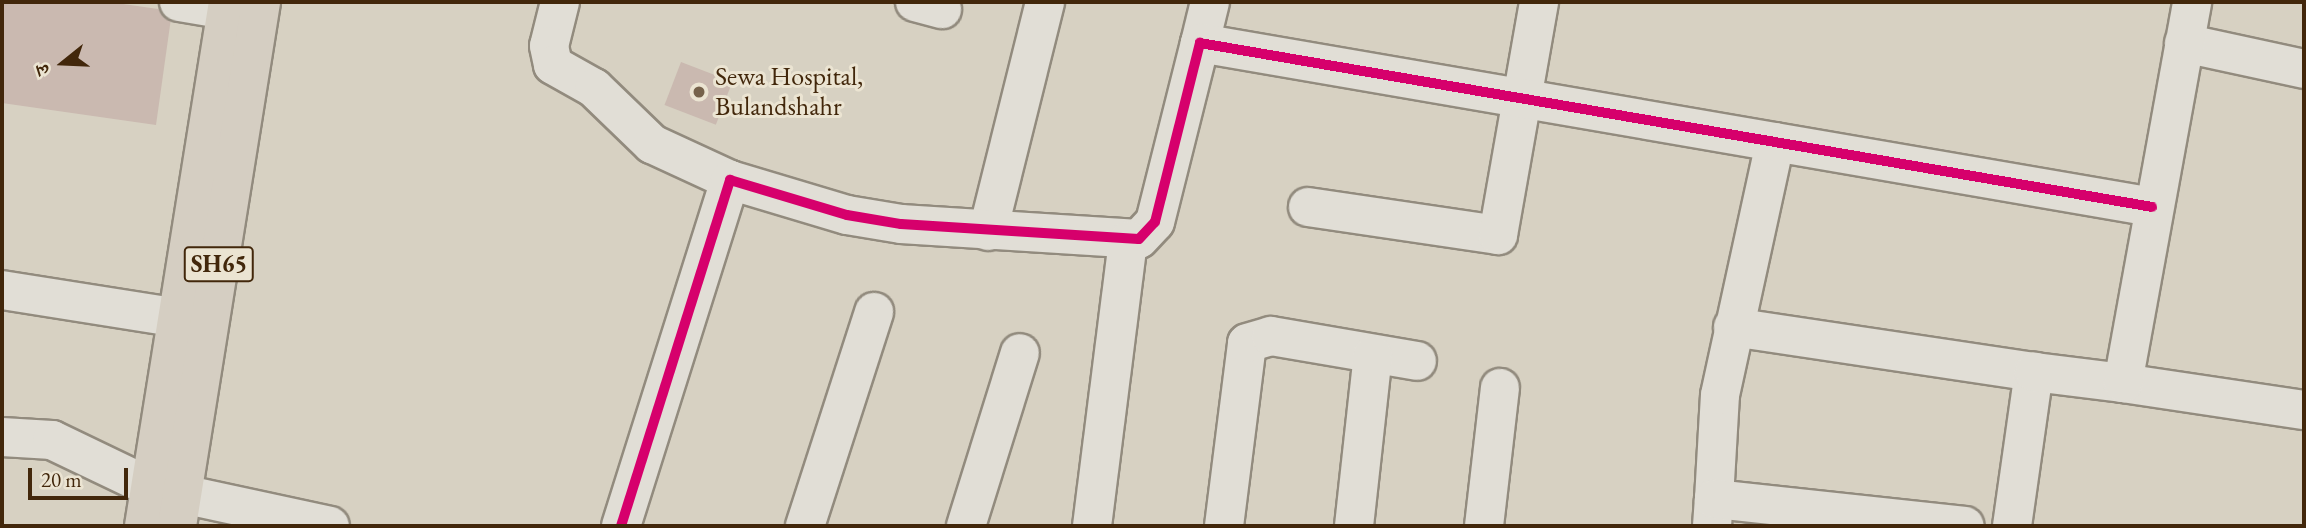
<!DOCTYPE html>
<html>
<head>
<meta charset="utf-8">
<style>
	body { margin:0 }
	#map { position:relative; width:2306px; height:528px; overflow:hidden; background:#d7d1c2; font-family:"EB Garamond","Noto Serif Devanagari",serif }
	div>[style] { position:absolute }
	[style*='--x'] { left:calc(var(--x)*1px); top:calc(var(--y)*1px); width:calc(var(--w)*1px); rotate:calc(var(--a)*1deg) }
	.building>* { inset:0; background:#cab9b0; transform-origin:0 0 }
	.roads { filter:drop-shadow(2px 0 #928b7e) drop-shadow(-2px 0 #928b7e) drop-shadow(0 2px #928b7e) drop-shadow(0 -2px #928b7e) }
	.minor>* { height:38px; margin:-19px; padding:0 19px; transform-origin:19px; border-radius:19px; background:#e1ded6 }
	.major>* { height:38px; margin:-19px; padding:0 19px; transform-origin:19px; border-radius:19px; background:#d5cec2 }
	.cycleway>* { height:10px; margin:-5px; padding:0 5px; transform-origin:5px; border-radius:5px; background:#d6006c }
	.dots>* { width:19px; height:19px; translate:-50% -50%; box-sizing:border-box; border:4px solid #ebe4d2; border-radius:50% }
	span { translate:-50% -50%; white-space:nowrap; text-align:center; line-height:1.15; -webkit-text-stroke:6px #ebe4d2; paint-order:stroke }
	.shield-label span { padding:2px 5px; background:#ebe4d2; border:2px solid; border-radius:5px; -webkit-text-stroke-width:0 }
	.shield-label { font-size:24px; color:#42270b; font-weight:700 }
	.poi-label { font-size:26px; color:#42270b }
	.left { translate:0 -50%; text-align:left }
	.frame { position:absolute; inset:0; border:4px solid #42270b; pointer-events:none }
	.north { position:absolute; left:28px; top:28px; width:70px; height:70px; -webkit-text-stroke:5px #ebe4d2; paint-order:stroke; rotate:252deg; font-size:19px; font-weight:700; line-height:28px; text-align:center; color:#42270b }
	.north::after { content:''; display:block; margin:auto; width:24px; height:32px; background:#42270b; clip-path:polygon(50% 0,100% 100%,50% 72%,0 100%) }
	.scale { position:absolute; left:28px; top:468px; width:100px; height:32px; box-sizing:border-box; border:4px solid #42270b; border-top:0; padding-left:9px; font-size:21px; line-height:24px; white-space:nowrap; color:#42270b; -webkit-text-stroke:5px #ebe4d2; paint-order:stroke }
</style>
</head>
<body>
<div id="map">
	<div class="building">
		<i style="clip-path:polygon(2px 2px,109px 2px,172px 11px,156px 125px,2px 103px)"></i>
		<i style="left:681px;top:62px;width:55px;height:46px;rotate:21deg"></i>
	</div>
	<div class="roads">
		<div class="minor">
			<i style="--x:179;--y:2;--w:49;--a:9.5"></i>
			<i style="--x:560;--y:2;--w:45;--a:104"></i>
			<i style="--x:549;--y:46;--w:19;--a:78"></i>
			<i style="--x:553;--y:65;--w:47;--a:29.3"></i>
			<i style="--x:594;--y:88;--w:81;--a:44"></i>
			<i style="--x:652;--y:144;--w:86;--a:24.8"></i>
			<i style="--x:915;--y:2;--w:28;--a:15"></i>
			<i style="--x:1200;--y:43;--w:42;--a:-76.3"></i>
			<i style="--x:2184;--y:43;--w:123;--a:12.2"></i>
			<i style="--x:1308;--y:207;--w:192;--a:8.4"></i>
			<i style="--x:1498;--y:235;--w:237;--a:-80"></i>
			<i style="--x:988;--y:231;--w:236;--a:-76"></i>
			<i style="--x:2;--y:290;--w:178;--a:9"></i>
			<i style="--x:1733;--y:327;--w:304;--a:8.5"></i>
			<i style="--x:2123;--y:383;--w:183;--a:8.5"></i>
			<i style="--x:2;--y:437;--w:50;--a:3.4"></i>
			<i style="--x:52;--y:440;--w:109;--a:25.6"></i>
			<i style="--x:150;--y:487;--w:184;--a:12.2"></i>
			<i style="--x:1714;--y:499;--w:104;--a:-86.7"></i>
			<i style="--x:1720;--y:395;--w:259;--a:-77.7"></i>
			<i style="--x:621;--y:526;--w:363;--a:-72.5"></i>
			<i style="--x:730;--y:180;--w:122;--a:16.7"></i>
			<i style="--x:847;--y:215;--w:55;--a:9.5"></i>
			<i style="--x:901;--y:224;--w:238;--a:3.6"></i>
			<i style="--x:1139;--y:239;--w:23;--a:-47"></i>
			<i style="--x:1155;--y:222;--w:185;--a:-75.9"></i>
			<i style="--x:1200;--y:43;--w:966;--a:9.77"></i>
			<i style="--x:805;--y:526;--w:225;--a:-72.1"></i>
			<i style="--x:966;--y:526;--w:181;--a:-72.7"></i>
			<i style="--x:1092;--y:526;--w:288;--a:-82.8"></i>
			<i style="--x:1224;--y:526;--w:184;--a:-82.8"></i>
			<i style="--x:1247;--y:343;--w:25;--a:-16"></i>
			<i style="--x:1271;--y:336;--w:148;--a:9.7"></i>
			<i style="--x:1354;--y:526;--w:172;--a:-83.7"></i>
			<i style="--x:1484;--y:526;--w:139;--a:-83.4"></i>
			<i style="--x:1712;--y:526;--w:27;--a:-86"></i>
			<i style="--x:1714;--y:499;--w:252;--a:6.1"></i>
			<i style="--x:2012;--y:526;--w:156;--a:-81.9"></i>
			<i style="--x:2034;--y:372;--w:90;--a:7"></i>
			<i style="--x:2123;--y:383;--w:387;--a:-79.7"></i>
		</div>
		<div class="major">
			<i style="--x:144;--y:526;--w:531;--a:-80.89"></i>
			<i style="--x:177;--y:526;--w:531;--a:-80.89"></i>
		</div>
	</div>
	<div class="cycleway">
		<i style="--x:621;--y:526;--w:363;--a:-72.5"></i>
		<i style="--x:730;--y:180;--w:122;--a:16.7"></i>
		<i style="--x:847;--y:215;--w:55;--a:9.5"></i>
		<i style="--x:901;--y:224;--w:238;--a:3.6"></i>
		<i style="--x:1139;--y:239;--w:23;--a:-47"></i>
		<i style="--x:1155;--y:222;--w:185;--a:-75.9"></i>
		<i style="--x:1200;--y:43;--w:966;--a:9.77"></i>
	</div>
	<div class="dots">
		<i style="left:699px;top:92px;background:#76624b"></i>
	</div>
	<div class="shield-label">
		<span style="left:219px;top:264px">SH65</span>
	</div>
	<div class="poi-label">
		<span class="left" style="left:715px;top:92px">Sewa Hospital,<br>Bulandshahr</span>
	</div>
	<div class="frame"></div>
	<div class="north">उ</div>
	<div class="scale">20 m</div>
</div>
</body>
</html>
